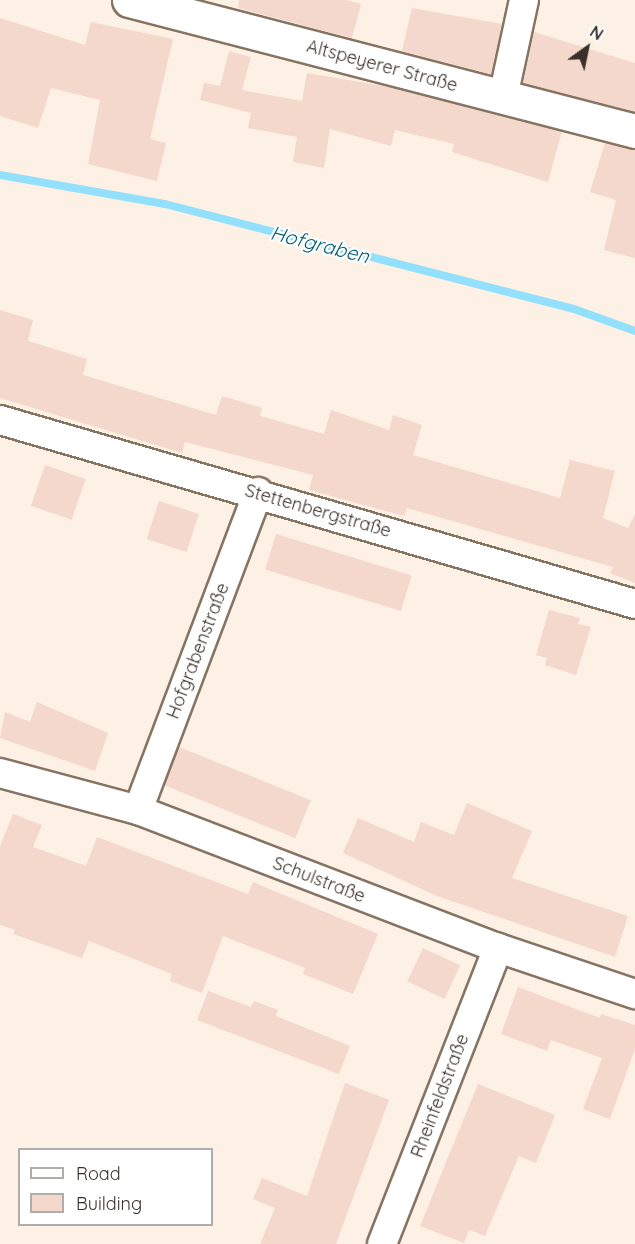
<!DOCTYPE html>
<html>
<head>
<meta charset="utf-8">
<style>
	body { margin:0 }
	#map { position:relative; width:635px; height:1244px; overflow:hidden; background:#fdf0e4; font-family:Quicksand,sans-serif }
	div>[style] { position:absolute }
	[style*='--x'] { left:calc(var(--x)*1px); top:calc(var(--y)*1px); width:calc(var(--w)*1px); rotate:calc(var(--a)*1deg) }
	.stream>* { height:8px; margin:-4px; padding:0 4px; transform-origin:4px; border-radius:4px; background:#92e0fc }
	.building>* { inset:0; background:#f3d8cb; transform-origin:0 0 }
	.roads { filter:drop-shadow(2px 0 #867463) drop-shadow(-2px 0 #867463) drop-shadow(0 2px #867463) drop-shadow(0 -2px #867463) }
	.minor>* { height:28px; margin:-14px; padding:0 14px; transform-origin:14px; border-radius:14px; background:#fff }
	.secondary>* { height:33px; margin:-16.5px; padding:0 16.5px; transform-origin:16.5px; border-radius:16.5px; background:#fff }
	span { translate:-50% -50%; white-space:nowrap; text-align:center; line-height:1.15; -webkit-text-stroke:4.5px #fff; paint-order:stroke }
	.street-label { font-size:18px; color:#383029 }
	.water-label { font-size:20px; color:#005b73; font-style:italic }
	.legend { position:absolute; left:18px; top:1148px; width:195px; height:78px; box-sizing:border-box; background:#fff; border:2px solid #afaca9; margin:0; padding:8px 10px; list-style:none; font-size:18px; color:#383029 }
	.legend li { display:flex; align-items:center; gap:12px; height:30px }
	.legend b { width:30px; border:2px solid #afaca9 }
	.north { position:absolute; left:557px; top:18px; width:60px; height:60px; -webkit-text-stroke:4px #fff; paint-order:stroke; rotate:33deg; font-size:16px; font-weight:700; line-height:24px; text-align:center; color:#383029 }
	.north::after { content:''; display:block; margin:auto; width:21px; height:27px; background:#383029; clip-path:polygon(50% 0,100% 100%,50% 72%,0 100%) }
</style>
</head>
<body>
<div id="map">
	<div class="stream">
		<i style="--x:0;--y:175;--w:168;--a:10"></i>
		<i style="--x:165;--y:204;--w:422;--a:14.4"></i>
		<i style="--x:574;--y:309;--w:65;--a:19.8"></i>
	</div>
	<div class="building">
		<i style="clip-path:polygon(239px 0,346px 0,361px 4px,352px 38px,238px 8px)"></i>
		<i style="clip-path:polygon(412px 8px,502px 24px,491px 74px,402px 51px)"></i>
		<i style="clip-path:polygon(0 18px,85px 45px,91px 22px,173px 39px,150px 139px,166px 143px,157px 181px,88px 164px,100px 100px,51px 88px,38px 128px,0 116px)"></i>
		<i style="clip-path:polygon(534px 32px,635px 63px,635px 112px,523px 83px)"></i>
		<i style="clip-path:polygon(229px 51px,251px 57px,242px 90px,302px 101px,307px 73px,395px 88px,562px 131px,548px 182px,452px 152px,454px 144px,395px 130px,391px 146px,330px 129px,324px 168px,293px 162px,297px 137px,248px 128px,251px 113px,200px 100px,204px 83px,220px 86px)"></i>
		<i style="clip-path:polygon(605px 143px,635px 149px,635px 258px,604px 250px,616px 200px,590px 192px)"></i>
		<i style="clip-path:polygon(0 310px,33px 320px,28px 341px,87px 359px,83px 375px,216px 415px,222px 396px,262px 408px,260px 416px,324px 434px,331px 410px,389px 430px,393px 415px,422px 425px,413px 455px,560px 498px,570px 460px,615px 471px,603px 518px,628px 528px,635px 514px,635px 583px,610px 573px,613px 567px,407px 508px,404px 516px,309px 490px,313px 475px,185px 442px,182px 453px,0 398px)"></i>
		<i style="left:45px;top:465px;width:43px;height:43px;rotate:19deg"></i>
		<i style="left:159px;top:501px;width:42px;height:40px;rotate:18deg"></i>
		<i style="left:276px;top:534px;width:142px;height:37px;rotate:17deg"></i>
		<i style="clip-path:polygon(549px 610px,580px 618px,578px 624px,591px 627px,576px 675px,545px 665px,547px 658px,536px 655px)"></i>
		<i style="clip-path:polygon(37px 702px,108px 733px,95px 771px,0 738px,5px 712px,30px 722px)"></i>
		<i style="left:179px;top:747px;width:142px;height:41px;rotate:22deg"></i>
		<i style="clip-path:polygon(467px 803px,532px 831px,512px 878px,628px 916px,615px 957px,437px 896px,343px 853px,358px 818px,414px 842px,421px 822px,454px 835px)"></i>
		<i style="clip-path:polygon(13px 814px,42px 825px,33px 847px,86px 866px,97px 837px,248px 894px,253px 882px,378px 934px,353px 994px,303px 974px,305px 968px,223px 936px,202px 993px,170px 981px,172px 974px,89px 941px,82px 958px,13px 934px,15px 930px,0 925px,0 846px)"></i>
		<i style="left:423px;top:948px;width:41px;height:37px;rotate:25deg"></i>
		<i style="clip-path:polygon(518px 987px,600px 1018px,601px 1014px,635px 1025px,635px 1049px,610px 1119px,583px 1109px,602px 1058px,551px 1040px,547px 1051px,501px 1034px)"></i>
		<i style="clip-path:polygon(208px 991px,251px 1007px,254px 1001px,278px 1010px,276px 1016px,350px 1046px,339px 1074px,197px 1020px)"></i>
		<i style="clip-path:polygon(345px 1083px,389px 1100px,336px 1244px,260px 1244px,275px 1208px,253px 1199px,262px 1178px,307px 1196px)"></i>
		<i style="clip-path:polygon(478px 1084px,555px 1115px,536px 1163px,519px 1156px,485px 1236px,469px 1230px,464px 1243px,420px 1226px)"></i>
	</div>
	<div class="roads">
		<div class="minor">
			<i style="--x:503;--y:97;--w:99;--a:-77.8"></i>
			<i style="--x:0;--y:420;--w:661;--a:16.16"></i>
			<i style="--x:0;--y:773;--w:143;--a:15"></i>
			<i style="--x:138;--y:810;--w:386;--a:21"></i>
			<i style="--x:498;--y:948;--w:145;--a:18.6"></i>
			<i style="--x:138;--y:810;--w:340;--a:-69.3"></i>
			<i style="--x:382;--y:1244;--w:318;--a:-68.6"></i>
		</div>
		<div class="secondary">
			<i style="--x:129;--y:0;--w:523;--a:14.51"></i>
		</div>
	</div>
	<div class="street-label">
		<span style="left:382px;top:66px;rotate:15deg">Altspeyerer Straße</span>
		<span style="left:318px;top:511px;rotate:16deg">Stettenbergstraße</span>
		<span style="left:198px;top:651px;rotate:-69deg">Hofgrabenstraße</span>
		<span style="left:319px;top:880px;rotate:21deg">Schulstraße</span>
		<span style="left:440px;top:1096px;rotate:-69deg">Rheinfeldstraße</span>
	</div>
	<div class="water-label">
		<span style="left:320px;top:244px;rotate:14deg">Hofgraben</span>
	</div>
	<ul class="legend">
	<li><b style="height:8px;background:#fff"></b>Road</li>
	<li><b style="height:16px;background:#f3d8cb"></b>Building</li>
	</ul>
	<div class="north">N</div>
</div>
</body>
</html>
